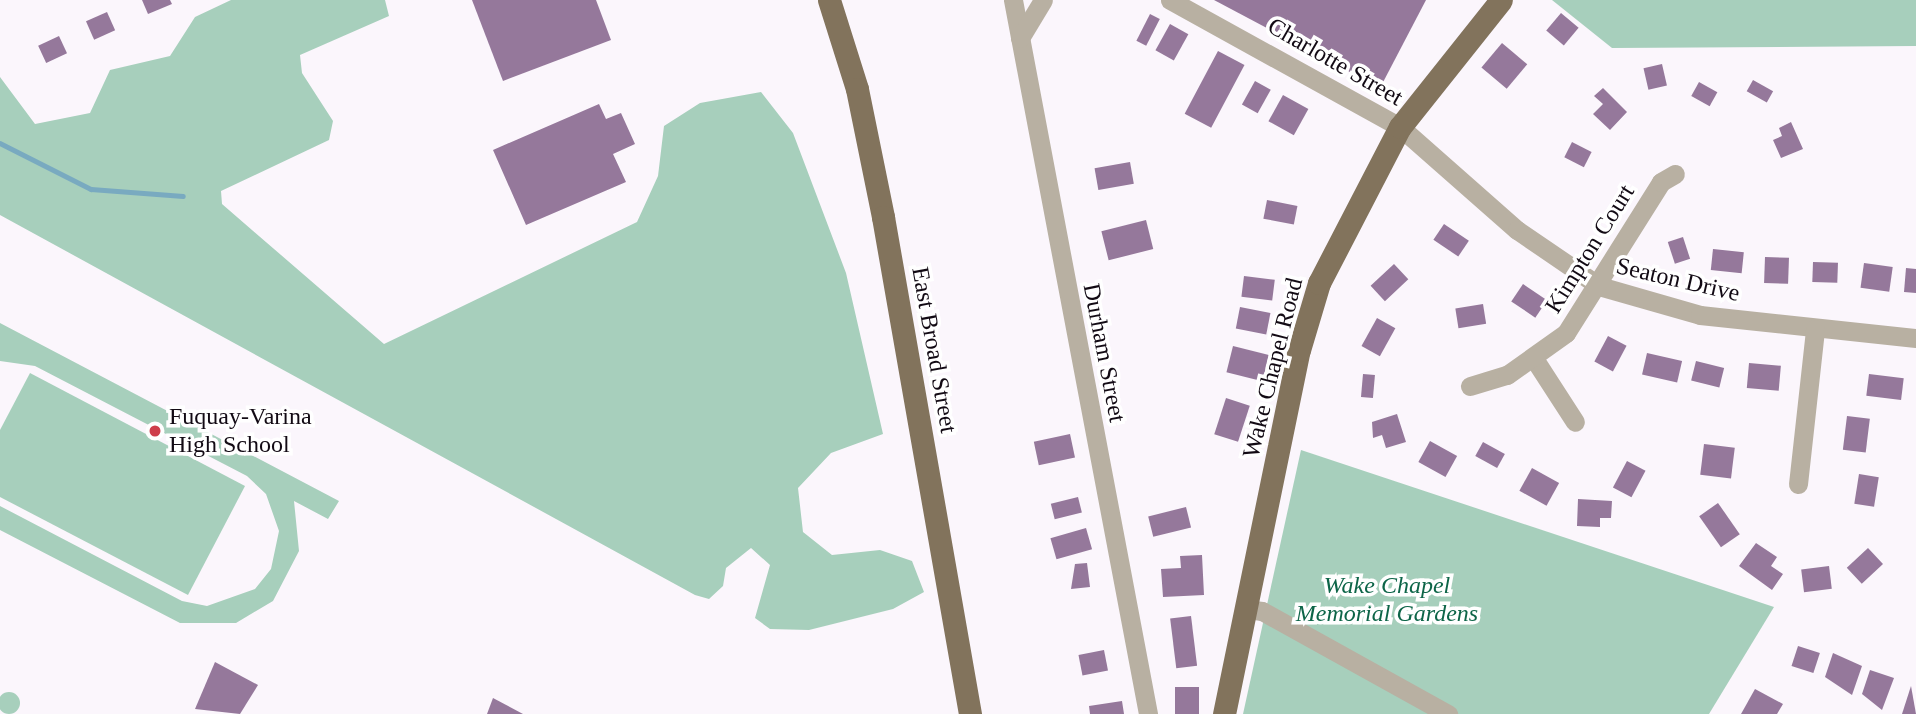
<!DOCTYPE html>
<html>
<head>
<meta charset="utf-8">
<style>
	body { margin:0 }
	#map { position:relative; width:1916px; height:714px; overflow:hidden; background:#fbf6fc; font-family:Georgia,serif }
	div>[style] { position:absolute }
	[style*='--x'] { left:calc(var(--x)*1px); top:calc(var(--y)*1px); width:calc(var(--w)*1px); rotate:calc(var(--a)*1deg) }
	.green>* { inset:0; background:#a7cfbc }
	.round { border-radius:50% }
	.stream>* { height:4.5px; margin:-2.25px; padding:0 2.25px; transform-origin:2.25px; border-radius:2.25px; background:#79aac0 }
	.building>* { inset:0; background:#95789b; transform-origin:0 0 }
	.minor>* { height:19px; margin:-9.5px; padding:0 9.5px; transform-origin:9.5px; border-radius:9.5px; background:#b8b0a2 }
	.major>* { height:23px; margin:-11.5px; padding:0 11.5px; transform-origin:11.5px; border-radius:11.5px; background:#82735c }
	.dots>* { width:19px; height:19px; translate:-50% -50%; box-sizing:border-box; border:4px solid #fff; border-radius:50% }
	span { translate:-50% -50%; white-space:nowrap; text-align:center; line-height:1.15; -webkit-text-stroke:7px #fff; paint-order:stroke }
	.street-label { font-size:24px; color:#120a14 }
	.poi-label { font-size:24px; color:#120a14 }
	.left { translate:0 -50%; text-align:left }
	.park-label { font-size:24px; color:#0d6548; font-style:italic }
</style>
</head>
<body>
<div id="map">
	<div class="green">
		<i style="clip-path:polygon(231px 0,385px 0,389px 16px,300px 55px,302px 73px,333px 121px,329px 140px,221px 191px,222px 204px,384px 344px,637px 222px,658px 176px,664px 126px,700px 103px,761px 92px,793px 133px,846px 273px,883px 434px,831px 453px,798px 488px,803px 532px,832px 555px,880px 550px,912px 561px,924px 592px,893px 609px,809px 630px,770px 629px,755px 618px,770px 565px,751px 548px,726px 568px,723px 586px,709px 599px,695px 595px,0 215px,0 77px,35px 124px,90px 113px,110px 70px,170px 56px,195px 17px)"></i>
		<i style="clip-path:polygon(1552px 0,1916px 0,1916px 46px,1612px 48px)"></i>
		<i style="clip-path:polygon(0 323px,339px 501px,328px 519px,294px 501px,299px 551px,273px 601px,236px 623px,180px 623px,0 530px,0 506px,182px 601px,207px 606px,255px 589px,271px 569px,279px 531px,266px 494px,247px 476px,35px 366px,0 361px)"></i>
		<i style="clip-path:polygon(30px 373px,245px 486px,188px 595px,0 497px,0 430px)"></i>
		<i style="clip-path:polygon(1301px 450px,1774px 607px,1709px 714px,1243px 714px)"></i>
		<i class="round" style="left:-2px;top:692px;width:22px;height:22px"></i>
	</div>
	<div class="stream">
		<i style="--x:0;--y:143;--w:102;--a:26.8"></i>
		<i style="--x:91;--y:189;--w:92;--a:4.4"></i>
	</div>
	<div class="building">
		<i style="clip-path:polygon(142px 0,170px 0,172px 4px,148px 14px)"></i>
		<i style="clip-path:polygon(472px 0,596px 0,611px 40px,503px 81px)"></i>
		<i style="clip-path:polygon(1214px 0,1426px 0,1380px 88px)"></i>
		<i style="left:107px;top:12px;width:20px;height:23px;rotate:66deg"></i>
		<i style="left:1561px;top:13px;width:23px;height:23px;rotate:40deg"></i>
		<i style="left:1150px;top:14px;width:11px;height:30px;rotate:27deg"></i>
		<i style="left:1170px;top:24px;width:21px;height:30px;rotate:29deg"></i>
		<i style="left:59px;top:36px;width:19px;height:23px;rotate:65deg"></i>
		<i style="left:1502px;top:43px;width:33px;height:32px;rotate:40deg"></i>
		<i style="left:1218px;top:51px;width:30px;height:71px;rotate:28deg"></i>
		<i style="left:1662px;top:64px;width:22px;height:19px;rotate:77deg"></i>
		<i style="left:1753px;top:80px;width:23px;height:13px;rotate:29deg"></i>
		<i style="left:1255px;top:81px;width:18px;height:27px;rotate:29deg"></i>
		<i style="left:1699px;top:82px;width:21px;height:16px;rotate:29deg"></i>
		<i style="clip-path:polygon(1603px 88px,1627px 112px,1610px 130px,1593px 114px,1603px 104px,1594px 96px)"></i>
		<i style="left:1283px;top:95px;width:29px;height:30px;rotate:29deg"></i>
		<i style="clip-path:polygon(599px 104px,606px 119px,621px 113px,635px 144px,613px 154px,626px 182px,526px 225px,493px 150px)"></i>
		<i style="clip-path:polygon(1791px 122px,1803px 149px,1781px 158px,1773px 140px,1782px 136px,1779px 128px)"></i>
		<i style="left:1572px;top:142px;width:22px;height:17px;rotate:27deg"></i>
		<i style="left:1130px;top:162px;width:22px;height:36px;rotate:80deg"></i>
		<i style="left:1267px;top:200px;width:31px;height:19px;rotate:11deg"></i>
		<i style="left:1146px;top:220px;width:30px;height:46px;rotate:76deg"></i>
		<i style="left:1444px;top:224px;width:30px;height:19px;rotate:34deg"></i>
		<i style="left:1683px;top:237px;width:23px;height:16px;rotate:72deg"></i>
		<i style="left:1713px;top:249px;width:31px;height:21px;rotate:6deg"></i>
		<i style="left:1765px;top:257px;width:24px;height:26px;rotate:2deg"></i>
		<i style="left:1813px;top:262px;width:25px;height:20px;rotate:2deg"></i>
		<i style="left:1864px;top:263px;width:29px;height:25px;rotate:8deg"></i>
		<i style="left:1394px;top:264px;width:21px;height:32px;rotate:47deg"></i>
		<i style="clip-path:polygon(1906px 268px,1916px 269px,1916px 293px,1904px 292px)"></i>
		<i style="left:1244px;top:276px;width:31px;height:21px;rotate:7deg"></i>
		<i style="left:1523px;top:284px;width:29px;height:21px;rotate:34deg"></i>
		<i style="left:1483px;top:304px;width:20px;height:28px;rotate:81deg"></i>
		<i style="left:1240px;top:307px;width:31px;height:22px;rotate:11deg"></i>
		<i style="left:1377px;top:318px;width:21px;height:32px;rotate:29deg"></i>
		<i style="left:1608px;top:336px;width:21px;height:29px;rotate:28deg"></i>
		<i style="left:1233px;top:346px;width:37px;height:27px;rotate:14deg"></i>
		<i style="left:1647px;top:353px;width:36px;height:22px;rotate:13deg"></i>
		<i style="left:1696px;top:361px;width:29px;height:20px;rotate:14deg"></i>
		<i style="left:1749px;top:363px;width:32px;height:25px;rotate:5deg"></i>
		<i style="left:1363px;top:374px;width:12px;height:23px;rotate:5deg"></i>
		<i style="left:1869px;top:374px;width:35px;height:22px;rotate:7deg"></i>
		<i style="left:1226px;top:398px;width:25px;height:38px;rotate:18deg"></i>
		<i style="clip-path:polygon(1397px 414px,1406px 442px,1386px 448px,1382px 435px,1373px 438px,1372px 422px)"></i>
		<i style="left:1847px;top:416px;width:23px;height:34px;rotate:7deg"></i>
		<i style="left:1070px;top:434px;width:24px;height:37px;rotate:78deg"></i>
		<i style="left:1430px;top:441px;width:31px;height:24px;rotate:29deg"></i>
		<i style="left:1483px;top:442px;width:25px;height:16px;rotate:29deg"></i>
		<i style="left:1704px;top:444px;width:31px;height:31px;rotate:7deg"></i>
		<i style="left:1627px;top:461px;width:21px;height:30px;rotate:28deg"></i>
		<i style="left:1532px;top:468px;width:31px;height:26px;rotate:29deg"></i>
		<i style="left:1859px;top:474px;width:20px;height:30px;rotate:9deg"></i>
		<i style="left:1078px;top:497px;width:16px;height:28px;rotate:76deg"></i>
		<i style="clip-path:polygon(1578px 499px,1612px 501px,1611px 518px,1600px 518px,1600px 527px,1577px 526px)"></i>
		<i style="left:1718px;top:503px;width:38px;height:23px;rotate:55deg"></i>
		<i style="left:1186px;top:507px;width:21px;height:39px;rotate:76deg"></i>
		<i style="left:1086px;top:528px;width:22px;height:37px;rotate:74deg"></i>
		<i style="clip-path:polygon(1756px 543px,1777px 557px,1771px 566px,1783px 574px,1772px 590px,1739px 566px)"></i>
		<i style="left:1868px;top:548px;width:22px;height:29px;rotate:47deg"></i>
		<i style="clip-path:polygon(1202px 555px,1204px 595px,1163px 597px,1161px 569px,1181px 568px,1180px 556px)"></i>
		<i style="clip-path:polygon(1087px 563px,1090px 587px,1071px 589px,1075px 564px)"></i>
		<i style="left:1829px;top:566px;width:23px;height:28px;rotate:83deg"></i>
		<i style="left:1191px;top:616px;width:50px;height:21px;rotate:83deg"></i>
		<i style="left:1798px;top:646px;width:23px;height:21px;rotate:18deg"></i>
		<i style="left:1104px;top:650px;width:21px;height:26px;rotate:79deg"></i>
		<i style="clip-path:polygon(1833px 653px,1862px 666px,1852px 695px,1825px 677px)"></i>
		<i style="clip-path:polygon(215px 662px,258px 685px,240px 714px,195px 709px)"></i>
		<i style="clip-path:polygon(1870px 670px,1894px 678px,1882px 710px,1862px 694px)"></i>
		<i style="clip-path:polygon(1911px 686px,1916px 714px,1902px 714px)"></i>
		<i style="left:1175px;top:687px;width:24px;height:27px"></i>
		<i style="clip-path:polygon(1755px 689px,1783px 704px,1777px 714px,1741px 714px)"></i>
		<i style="clip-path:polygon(493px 698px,523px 714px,487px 714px)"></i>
		<i style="clip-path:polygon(1122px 701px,1124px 714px,1090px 714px,1089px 706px)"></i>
	</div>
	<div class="minor">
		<i style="--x:1013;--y:0;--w:727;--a:79.29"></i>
		<i style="--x:1170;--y:0;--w:263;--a:28.9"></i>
		<i style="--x:1400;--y:127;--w:156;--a:41.4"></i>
		<i style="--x:1517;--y:230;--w:99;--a:34.3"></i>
		<i style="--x:1599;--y:286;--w:105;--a:16"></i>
		<i style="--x:1700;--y:315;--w:217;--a:6.1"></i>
		<i style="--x:1020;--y:38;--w:44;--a:-58.8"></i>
		<i style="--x:1533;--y:357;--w:77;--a:57.1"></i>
		<i style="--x:1470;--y:386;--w:39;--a:-17"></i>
		<i style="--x:1507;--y:375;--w:72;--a:-35.4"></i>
		<i style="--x:1566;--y:333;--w:178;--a:-57.8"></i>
		<i style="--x:1661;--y:182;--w:16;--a:-30"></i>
		<i style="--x:1798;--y:484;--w:156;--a:-83.7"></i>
		<i style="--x:1246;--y:609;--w:16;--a:7"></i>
		<i style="--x:1262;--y:611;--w:213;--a:29"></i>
	</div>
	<div class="major">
		<i style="--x:829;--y:0;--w:93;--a:72.5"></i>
		<i style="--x:857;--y:89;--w:131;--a:78.5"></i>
		<i style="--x:883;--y:217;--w:505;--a:80.07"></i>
		<i style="--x:1224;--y:714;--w:372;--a:-78.4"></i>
		<i style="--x:1299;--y:350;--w:70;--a:-73.4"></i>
		<i style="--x:1319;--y:283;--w:176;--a:-62.6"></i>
		<i style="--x:1400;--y:127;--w:162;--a:-51.5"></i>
	</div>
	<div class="dots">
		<i style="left:155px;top:431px;background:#ce3e4b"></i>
	</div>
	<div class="street-label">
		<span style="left:1335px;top:62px;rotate:30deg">Charlotte Street</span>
		<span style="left:1590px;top:249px;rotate:-58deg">Kimpton Court</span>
		<span style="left:1678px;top:280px;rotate:13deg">Seaton Drive</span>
		<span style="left:934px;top:350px;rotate:80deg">East Broad Street</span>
		<span style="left:1104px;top:353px;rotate:79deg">Durham Street</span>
		<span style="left:1273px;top:368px;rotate:-76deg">Wake Chapel Road</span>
	</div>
	<div class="poi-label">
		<span class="left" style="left:169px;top:431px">Fuquay-Varina<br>High School</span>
	</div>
	<div class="park-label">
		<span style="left:1387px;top:600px">Wake Chapel<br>Memorial Gardens</span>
	</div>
</div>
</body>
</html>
